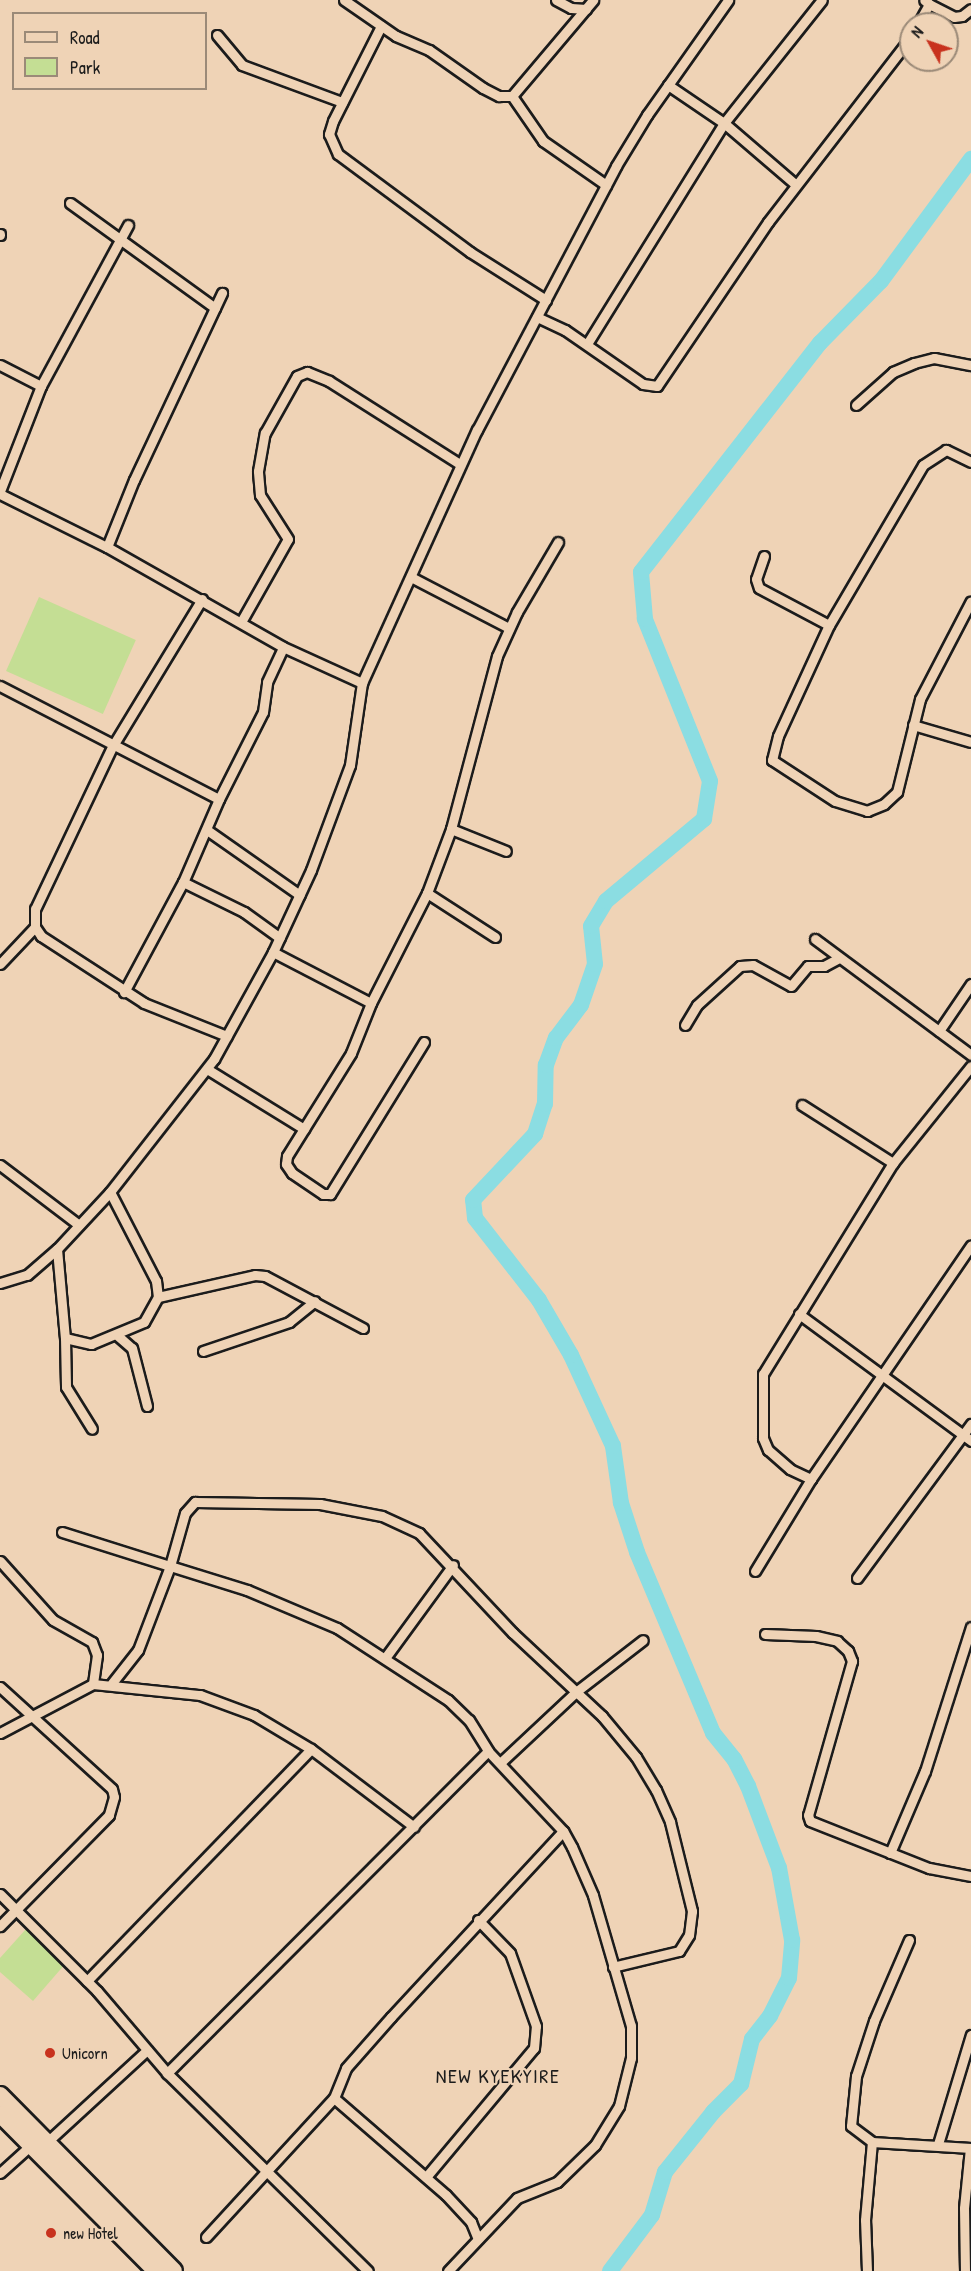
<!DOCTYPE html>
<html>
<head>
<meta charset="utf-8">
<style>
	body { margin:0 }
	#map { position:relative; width:971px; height:2271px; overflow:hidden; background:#efd3b6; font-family:"Patrick Hand",sans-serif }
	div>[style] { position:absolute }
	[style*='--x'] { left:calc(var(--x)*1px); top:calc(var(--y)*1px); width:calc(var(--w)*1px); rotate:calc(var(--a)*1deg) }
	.green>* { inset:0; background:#c4de94; transform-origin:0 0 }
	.river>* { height:16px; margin:-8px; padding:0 8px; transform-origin:8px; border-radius:8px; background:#8bdde2 }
	.roads { filter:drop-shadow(2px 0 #1c1c1c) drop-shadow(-2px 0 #1c1c1c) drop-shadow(0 2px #1c1c1c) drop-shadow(0 -2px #1c1c1c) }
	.street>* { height:9px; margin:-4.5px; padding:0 4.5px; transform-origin:4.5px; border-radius:4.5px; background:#efd3b6 }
	.highway>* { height:16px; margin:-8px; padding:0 8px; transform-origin:8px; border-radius:8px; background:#efd3b6 }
	.dots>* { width:16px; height:16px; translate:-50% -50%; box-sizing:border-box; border:3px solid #efd3b6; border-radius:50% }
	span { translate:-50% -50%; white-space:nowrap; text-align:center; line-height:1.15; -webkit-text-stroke:4.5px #efd3b6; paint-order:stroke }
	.poi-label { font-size:16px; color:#1c1c1c }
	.left { translate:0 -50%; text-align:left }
	.quarter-label { font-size:20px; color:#1c1c1c; letter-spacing:1.5px }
	.legend { position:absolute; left:12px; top:12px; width:195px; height:78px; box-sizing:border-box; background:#efd3b6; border:2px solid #9b8a78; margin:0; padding:8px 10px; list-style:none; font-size:18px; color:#1c1c1c }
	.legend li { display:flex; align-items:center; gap:12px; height:30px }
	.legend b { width:30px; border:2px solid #9b8a78 }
	.north { position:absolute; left:899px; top:12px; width:60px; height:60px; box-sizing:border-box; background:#efd3b6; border:2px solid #9b8a78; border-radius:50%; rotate:310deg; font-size:16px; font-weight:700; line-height:24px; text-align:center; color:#1c1c1c }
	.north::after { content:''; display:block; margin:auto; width:21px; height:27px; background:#c8321e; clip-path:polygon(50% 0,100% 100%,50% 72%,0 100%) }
</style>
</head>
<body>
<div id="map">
	<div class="green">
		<i style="left:39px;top:597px;width:106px;height:81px;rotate:24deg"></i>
		<i style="clip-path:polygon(26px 1929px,66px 1963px,33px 2001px,0 1972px,0 1958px)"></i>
	</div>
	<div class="river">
		<i style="--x:610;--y:2271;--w:70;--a:-53.1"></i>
		<i style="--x:652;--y:2215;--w:45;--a:-73.2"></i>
		<i style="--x:665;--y:2172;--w:77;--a:-51.3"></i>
		<i style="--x:713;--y:2112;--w:40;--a:-45"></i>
		<i style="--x:741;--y:2084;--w:46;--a:-76.3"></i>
		<i style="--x:752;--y:2039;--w:29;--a:-52"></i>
		<i style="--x:770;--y:2016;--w:42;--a:-63.4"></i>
		<i style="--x:789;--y:1978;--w:38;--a:-85"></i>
		<i style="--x:792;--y:1940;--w:73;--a:-100.2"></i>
		<i style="--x:779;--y:1868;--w:88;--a:-110.7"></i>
		<i style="--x:748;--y:1786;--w:30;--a:-117"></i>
		<i style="--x:734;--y:1759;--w:33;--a:-129"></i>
		<i style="--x:713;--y:1733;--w:196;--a:-112.8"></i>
		<i style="--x:637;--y:1552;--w:52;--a:-108.1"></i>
		<i style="--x:621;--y:1503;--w:58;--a:-98"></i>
		<i style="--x:613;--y:1446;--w:100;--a:-114.8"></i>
		<i style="--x:571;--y:1355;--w:64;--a:-120.2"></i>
		<i style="--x:539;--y:1300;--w:104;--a:-128"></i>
		<i style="--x:475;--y:1218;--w:18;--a:-96"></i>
		<i style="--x:473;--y:1200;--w:91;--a:-46.8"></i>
		<i style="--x:535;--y:1134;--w:32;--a:-72"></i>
		<i style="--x:545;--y:1104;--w:39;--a:-89"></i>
		<i style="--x:546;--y:1065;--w:29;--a:-70"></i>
		<i style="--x:556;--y:1038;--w:41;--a:-52.9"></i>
		<i style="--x:581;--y:1005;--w:43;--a:-71.1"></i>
		<i style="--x:595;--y:964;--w:38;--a:-96"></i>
		<i style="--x:591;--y:926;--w:29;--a:-59"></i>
		<i style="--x:606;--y:901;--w:128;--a:-39.9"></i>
		<i style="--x:704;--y:819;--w:38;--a:-81"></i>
		<i style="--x:710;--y:781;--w:175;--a:-111.9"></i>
		<i style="--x:645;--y:619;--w:47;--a:-94.9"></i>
		<i style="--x:641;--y:572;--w:291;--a:-52"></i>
		<i style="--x:820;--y:343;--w:87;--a:-45.5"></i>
		<i style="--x:881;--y:281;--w:152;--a:-53.6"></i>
	</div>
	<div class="roads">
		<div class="street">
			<i style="--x:344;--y:0;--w:63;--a:34.7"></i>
			<i style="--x:396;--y:36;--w:36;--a:23"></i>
			<i style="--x:429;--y:50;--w:66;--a:35.1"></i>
			<i style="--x:483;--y:88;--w:18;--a:27"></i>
			<i style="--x:499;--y:96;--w:13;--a:0"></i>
			<i style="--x:512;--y:96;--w:126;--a:-49.8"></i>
			<i style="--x:556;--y:0;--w:17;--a:28"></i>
			<i style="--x:571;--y:8;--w:15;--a:4"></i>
			<i style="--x:929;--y:4;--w:28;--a:27"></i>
			<i style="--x:954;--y:17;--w:8;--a:-7"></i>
			<i style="--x:962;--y:16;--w:11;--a:-38"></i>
			<i style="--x:918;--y:24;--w:23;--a:-61"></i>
			<i style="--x:929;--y:4;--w:6;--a:-141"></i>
			<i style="--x:381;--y:26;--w:106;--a:116.8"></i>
			<i style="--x:333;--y:121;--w:14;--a:107"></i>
			<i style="--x:329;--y:134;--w:22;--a:66"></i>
			<i style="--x:338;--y:154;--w:164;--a:36.6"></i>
			<i style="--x:470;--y:252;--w:90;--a:32.3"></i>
			<i style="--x:217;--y:35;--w:39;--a:50"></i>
			<i style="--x:242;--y:65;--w:107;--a:20.3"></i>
			<i style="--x:668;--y:85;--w:68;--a:34.2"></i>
			<i style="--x:724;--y:123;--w:95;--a:40.7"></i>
			<i style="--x:512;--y:96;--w:55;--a:55.4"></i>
			<i style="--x:543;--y:141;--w:77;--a:34.9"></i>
			<i style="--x:70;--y:203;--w:179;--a:35.9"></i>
			<i style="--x:0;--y:235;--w:1;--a:-90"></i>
			<i style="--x:537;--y:317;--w:31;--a:25"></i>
			<i style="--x:565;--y:330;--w:95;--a:34.7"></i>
			<i style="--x:643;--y:384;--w:14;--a:8"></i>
			<i style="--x:657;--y:386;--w:198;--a:-55.9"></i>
			<i style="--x:768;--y:222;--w:234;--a:-52.3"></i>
			<i style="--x:587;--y:344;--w:260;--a:-58.2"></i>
			<i style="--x:724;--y:123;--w:157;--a:-51.5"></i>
			<i style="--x:0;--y:365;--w:46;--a:27.1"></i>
			<i style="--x:856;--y:405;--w:50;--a:-41.7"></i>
			<i style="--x:893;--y:372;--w:23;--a:-23"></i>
			<i style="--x:914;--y:363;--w:21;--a:-14"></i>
			<i style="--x:934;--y:358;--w:38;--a:11"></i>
			<i style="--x:971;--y:462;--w:28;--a:-154"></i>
			<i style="--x:946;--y:450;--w:27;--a:147"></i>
			<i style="--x:923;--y:465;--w:186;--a:120.4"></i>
			<i style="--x:829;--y:625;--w:122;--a:114.7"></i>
			<i style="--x:778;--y:736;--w:25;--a:104"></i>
			<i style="--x:772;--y:760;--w:75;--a:33.1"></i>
			<i style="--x:835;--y:801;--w:34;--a:17"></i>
			<i style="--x:867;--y:811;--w:18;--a:-22"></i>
			<i style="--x:884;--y:804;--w:18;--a:-43"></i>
			<i style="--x:897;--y:792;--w:96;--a:-76.1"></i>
			<i style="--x:920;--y:699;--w:110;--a:-62.5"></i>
			<i style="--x:0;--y:491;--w:113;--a:-68.7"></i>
			<i style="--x:41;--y:386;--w:183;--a:-61.6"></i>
			<i style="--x:0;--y:494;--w:119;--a:26.4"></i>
			<i style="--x:107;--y:547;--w:202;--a:29.6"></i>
			<i style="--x:283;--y:647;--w:87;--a:24.5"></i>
			<i style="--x:107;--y:547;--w:72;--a:-68.1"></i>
			<i style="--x:134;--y:480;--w:207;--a:-64.8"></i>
			<i style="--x:764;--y:556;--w:24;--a:109"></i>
			<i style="--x:756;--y:579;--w:9;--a:72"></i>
			<i style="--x:759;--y:588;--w:79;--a:27.9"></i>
			<i style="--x:411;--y:577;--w:110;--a:27.5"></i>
			<i style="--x:202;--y:599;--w:173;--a:121.3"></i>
			<i style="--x:112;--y:747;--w:179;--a:115.4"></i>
			<i style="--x:35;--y:909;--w:18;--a:90"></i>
			<i style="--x:35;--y:927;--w:11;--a:56"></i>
			<i style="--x:41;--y:936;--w:123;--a:33"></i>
			<i style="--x:144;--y:1003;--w:89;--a:21.7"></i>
			<i style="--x:241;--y:622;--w:95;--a:-60.5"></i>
			<i style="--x:288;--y:539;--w:52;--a:-122.5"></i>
			<i style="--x:260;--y:495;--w:24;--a:-95"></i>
			<i style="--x:258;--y:471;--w:39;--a:-80"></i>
			<i style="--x:265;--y:433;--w:65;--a:-60.7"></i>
			<i style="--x:297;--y:376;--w:11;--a:-22"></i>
			<i style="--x:307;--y:372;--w:24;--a:22"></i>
			<i style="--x:329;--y:381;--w:155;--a:32.4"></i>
			<i style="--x:0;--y:686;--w:246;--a:27.3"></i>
			<i style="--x:219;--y:799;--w:90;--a:113.4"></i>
			<i style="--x:183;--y:882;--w:125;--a:118.2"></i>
			<i style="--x:913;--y:725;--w:60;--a:16.3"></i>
			<i style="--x:219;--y:799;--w:97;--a:-63.2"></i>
			<i style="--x:263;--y:712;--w:30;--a:-82"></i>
			<i style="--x:267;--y:682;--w:38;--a:-65"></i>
			<i style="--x:451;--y:829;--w:59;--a:21.8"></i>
			<i style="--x:207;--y:830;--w:113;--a:35"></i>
			<i style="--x:183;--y:882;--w:68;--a:26.2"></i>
			<i style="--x:244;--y:912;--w:44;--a:35.8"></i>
			<i style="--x:427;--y:893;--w:81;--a:32.9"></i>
			<i style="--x:815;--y:939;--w:194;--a:36.6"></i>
			<i style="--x:273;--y:952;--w:110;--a:27.5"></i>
			<i style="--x:0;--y:964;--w:51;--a:-46.6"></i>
			<i style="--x:685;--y:1025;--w:23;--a:-59"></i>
			<i style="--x:697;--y:1005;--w:58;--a:-42.2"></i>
			<i style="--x:740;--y:966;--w:13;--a:-4"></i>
			<i style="--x:753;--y:965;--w:43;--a:28.9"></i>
			<i style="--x:791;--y:986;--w:26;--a:-50"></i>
			<i style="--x:808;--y:966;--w:16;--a:0"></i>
			<i style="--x:824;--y:966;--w:17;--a:-28"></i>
			<i style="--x:939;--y:1031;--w:57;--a:-55.8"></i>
			<i style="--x:424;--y:1042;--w:179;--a:121.7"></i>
			<i style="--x:330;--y:1194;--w:7;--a:180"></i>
			<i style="--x:323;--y:1194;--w:37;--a:-146"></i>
			<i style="--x:292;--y:1173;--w:11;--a:-124"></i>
			<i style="--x:286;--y:1164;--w:8;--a:-83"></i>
			<i style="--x:287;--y:1156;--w:121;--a:-58.1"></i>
			<i style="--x:351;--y:1053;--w:54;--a:-68.2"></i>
			<i style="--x:371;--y:1003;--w:123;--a:-63"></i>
			<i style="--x:427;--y:893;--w:68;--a:-69.4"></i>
			<i style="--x:451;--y:829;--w:179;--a:-75.1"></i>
			<i style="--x:497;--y:656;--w:48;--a:-65.6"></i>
			<i style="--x:517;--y:612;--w:81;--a:-59.6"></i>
			<i style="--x:207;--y:1069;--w:114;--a:31.7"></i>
			<i style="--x:802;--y:1105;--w:108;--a:32.5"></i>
			<i style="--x:0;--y:1165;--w:99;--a:37.2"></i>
			<i style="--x:57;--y:1249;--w:89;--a:84.9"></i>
			<i style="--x:65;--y:1338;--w:27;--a:13"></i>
			<i style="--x:91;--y:1344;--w:57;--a:-22.5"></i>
			<i style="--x:144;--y:1322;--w:29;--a:-61"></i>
			<i style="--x:158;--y:1297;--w:16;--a:-97"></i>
			<i style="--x:156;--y:1281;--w:100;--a:-117.3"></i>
			<i style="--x:0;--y:1283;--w:28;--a:-17"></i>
			<i style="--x:27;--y:1275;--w:40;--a:-41"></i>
			<i style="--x:57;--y:1249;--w:78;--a:-47.1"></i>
			<i style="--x:110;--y:1192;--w:169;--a:-52"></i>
			<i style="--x:214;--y:1059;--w:122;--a:-61.1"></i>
			<i style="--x:273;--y:952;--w:90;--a:-65.1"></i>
			<i style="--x:311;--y:870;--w:112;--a:-69.6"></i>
			<i style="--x:350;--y:765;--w:83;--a:-81.7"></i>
			<i style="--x:362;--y:683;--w:278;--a:-65.6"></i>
			<i style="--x:477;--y:430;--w:298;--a:-62.2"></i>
			<i style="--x:616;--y:166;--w:60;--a:-58.7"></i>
			<i style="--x:647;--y:115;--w:141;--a:-54.8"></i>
			<i style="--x:158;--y:1297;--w:99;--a:-12.8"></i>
			<i style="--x:255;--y:1275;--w:10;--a:6"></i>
			<i style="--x:265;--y:1276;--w:111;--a:28"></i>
			<i style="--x:799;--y:1314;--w:214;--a:36.4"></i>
			<i style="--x:118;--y:1336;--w:18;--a:41"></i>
			<i style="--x:132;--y:1348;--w:60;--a:75.5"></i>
			<i style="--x:65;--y:1338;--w:49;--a:88.8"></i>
			<i style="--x:66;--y:1387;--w:49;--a:58.2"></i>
			<i style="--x:203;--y:1351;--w:91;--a:-18.6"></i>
			<i style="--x:289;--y:1322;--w:33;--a:-39"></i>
			<i style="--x:811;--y:1479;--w:23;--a:-155"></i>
			<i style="--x:790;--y:1469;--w:29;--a:-139"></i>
			<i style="--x:768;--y:1450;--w:13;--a:-113"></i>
			<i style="--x:763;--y:1438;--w:64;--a:-90"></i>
			<i style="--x:763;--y:1374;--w:248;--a:-58.4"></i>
			<i style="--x:893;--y:1163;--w:124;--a:-51.2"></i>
			<i style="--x:62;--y:1532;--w:113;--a:17.5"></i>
			<i style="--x:170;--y:1566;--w:55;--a:-74.2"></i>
			<i style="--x:185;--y:1513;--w:15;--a:-48"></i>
			<i style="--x:195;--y:1502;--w:125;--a:0.9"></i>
			<i style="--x:320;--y:1504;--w:63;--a:11"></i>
			<i style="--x:382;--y:1516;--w:41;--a:24.7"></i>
			<i style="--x:419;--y:1533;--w:137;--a:46.8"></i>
			<i style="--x:513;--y:1633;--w:122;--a:43"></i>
			<i style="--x:602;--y:1716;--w:53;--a:50.3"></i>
			<i style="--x:636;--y:1757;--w:39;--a:59"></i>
			<i style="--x:656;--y:1790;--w:35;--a:66"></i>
			<i style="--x:670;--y:1822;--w:92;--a:76.1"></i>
			<i style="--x:692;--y:1911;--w:24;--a:97"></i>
			<i style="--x:689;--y:1935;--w:19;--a:122"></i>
			<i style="--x:679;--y:1951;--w:68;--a:166.4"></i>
			<i style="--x:0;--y:1561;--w:79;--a:48.1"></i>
			<i style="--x:53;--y:1620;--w:45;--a:29.4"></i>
			<i style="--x:92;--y:1642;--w:14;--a:69"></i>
			<i style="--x:97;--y:1655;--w:29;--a:98"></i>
			<i style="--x:755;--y:1571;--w:108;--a:-58.7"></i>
			<i style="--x:811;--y:1479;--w:283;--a:-55.6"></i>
			<i style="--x:857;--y:1578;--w:192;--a:-53.5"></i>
			<i style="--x:765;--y:1634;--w:51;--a:2.2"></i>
			<i style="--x:816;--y:1636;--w:22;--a:13"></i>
			<i style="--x:837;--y:1641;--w:15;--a:42"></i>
			<i style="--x:848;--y:1651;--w:11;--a:68"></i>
			<i style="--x:852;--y:1661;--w:160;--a:105.9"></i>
			<i style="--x:808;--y:1815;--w:6;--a:72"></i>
			<i style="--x:810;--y:1821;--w:128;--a:21.6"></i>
			<i style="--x:929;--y:1868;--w:43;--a:10.8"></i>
			<i style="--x:385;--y:1658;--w:115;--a:-53.8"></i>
			<i style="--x:112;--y:1683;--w:42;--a:-51.8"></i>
			<i style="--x:138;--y:1650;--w:90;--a:-69.1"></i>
			<i style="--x:170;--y:1566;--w:81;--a:17.3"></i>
			<i style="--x:247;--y:1590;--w:98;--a:22.9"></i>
			<i style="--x:337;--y:1628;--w:132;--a:33"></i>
			<i style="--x:448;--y:1700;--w:29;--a:44"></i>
			<i style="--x:469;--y:1720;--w:36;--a:58"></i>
			<i style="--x:488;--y:1751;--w:455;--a:134.9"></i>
			<i style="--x:0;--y:1687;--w:151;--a:42.3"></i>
			<i style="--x:112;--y:1789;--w:8;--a:76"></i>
			<i style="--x:114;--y:1797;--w:19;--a:106"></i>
			<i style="--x:109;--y:1815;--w:156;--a:134.5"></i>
			<i style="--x:0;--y:1733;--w:105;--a:-27.8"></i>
			<i style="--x:93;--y:1684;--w:108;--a:5.9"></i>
			<i style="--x:200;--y:1695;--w:58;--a:20.3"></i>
			<i style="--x:254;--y:1715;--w:66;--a:30.8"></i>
			<i style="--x:311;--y:1749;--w:129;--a:37.1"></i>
			<i style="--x:500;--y:1763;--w:105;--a:-43.1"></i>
			<i style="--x:577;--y:1691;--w:83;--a:-37.7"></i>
			<i style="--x:890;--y:1853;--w:89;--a:-66.9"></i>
			<i style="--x:925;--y:1771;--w:151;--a:-72.3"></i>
			<i style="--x:0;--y:1894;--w:137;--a:45"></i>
			<i style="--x:97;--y:1991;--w:108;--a:49.5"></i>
			<i style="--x:167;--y:2073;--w:282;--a:44.6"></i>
			<i style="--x:909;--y:1940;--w:88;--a:113.4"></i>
			<i style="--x:874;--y:2021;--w:58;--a:108.1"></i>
			<i style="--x:856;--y:2076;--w:50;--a:95.7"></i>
			<i style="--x:851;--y:2126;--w:26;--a:37"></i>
			<i style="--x:872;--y:2142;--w:99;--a:3.5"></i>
			<i style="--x:87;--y:1981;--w:322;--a:-46"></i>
			<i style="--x:334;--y:2098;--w:148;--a:40.9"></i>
			<i style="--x:446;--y:2195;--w:37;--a:47"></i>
			<i style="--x:471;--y:2222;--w:18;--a:68"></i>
			<i style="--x:47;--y:2142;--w:136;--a:-42.6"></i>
			<i style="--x:938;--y:2144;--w:114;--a:-73.2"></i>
			<i style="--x:0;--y:2173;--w:42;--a:-42.1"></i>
			<i style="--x:426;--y:2177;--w:168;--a:-50.1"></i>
			<i style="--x:534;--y:2048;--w:22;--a:-85"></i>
			<i style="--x:536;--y:2026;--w:77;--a:-109.6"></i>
			<i style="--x:510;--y:1953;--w:46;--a:-134.1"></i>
			<i style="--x:206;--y:2237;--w:189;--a:-47.4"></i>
			<i style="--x:334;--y:2098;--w:32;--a:-68"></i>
			<i style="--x:346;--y:2068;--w:68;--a:-48.6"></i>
			<i style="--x:391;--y:2017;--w:253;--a:-47.2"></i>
			<i style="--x:448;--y:2271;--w:100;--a:-46.6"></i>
			<i style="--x:517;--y:2198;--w:43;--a:-21.8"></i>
			<i style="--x:557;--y:2182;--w:53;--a:-44.2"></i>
			<i style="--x:595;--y:2145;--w:46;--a:-58.4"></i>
			<i style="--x:619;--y:2106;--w:49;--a:-76"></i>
			<i style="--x:631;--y:2058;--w:32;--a:-90"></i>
			<i style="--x:631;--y:2026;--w:136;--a:-106.2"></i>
			<i style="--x:593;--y:1895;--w:52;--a:-113.6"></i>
			<i style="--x:572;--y:1847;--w:18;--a:-119"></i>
			<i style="--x:563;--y:1831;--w:110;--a:-133.2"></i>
			<i style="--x:867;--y:2271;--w:51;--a:-92.2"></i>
			<i style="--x:865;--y:2220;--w:78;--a:-84.9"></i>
			<i style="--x:965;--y:2271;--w:63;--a:-90.9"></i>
			<i style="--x:964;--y:2208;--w:60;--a:-84.3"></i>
		</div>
		<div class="highway">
			<i style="--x:0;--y:2095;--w:247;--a:45.3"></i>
			<i style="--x:0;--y:2114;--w:221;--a:45.2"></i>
		</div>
	</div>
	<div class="dots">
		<i style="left:50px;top:2053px;background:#c8321e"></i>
		<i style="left:51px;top:2233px;background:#c8321e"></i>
	</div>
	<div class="poi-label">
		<span class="left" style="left:62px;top:2053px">Unicorn</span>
		<span class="left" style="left:63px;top:2233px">new Hotel</span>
	</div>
	<div class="quarter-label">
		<span style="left:498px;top:2075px">NEW KYEKYIRE</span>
	</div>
	<ul class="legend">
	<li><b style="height:8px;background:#efd3b6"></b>Road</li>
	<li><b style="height:16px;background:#c4de94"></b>Park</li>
	</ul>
	<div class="north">N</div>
</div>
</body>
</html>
